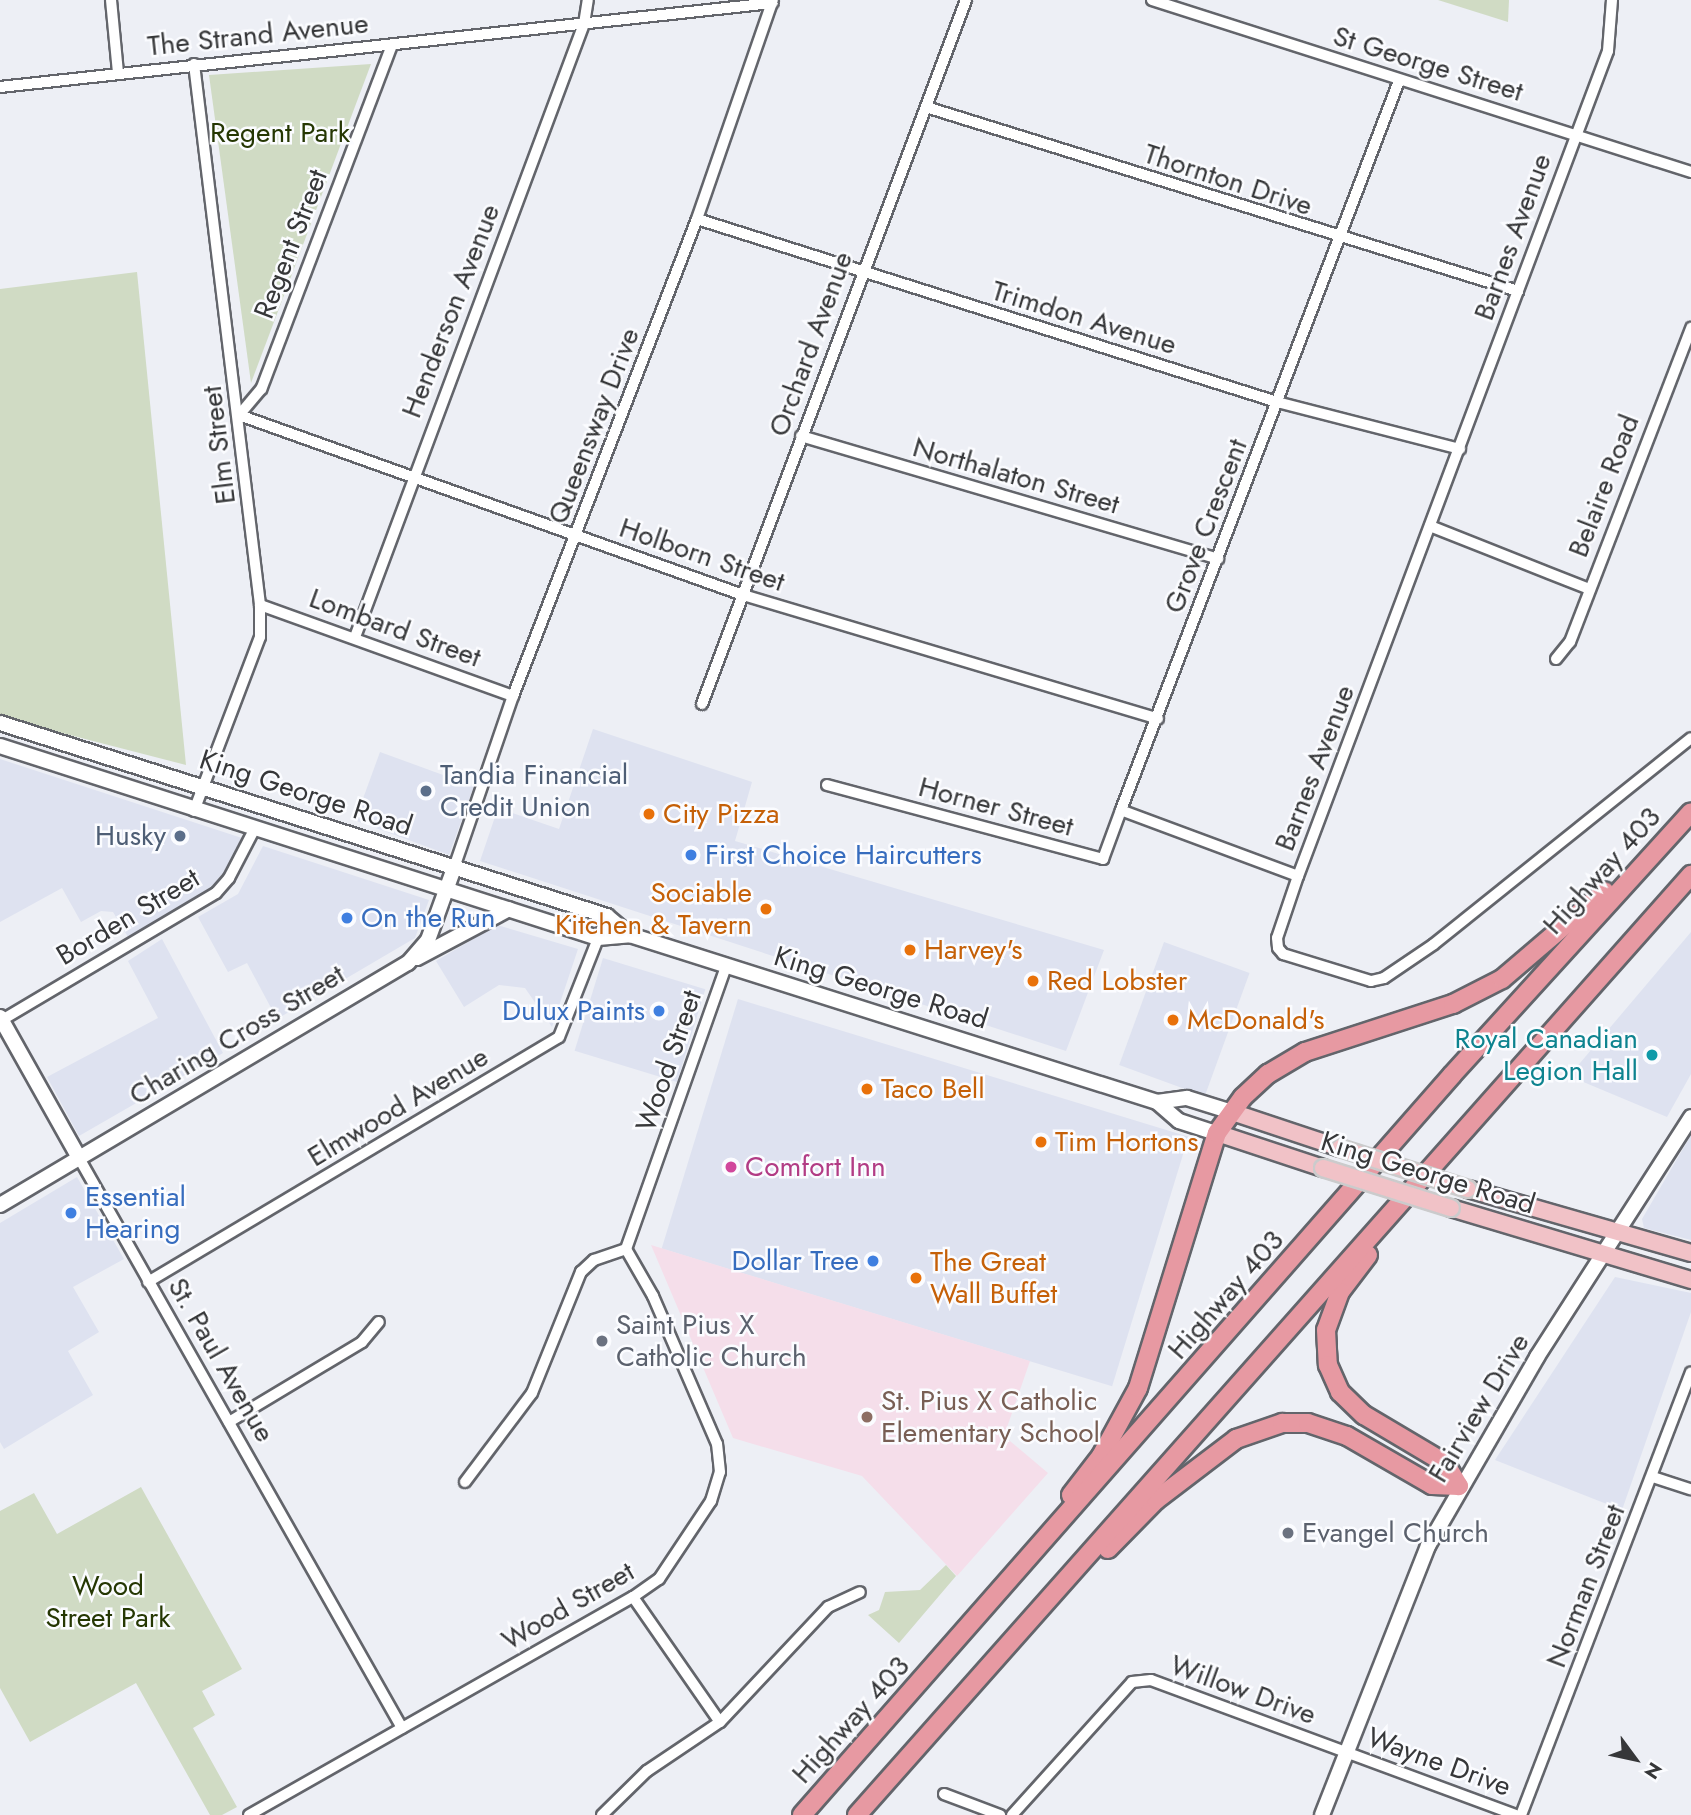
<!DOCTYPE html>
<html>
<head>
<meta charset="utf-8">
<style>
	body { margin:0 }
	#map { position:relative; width:1691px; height:1815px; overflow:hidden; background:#edeff5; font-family:Jost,sans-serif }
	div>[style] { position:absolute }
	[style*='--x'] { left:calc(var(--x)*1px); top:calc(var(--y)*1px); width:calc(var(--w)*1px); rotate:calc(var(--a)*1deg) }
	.built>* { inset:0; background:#dee2f0; transform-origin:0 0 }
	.education>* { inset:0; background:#f5deea }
	.green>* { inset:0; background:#d0dbc4 }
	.roads { filter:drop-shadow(2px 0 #63656b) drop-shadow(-2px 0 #63656b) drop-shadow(0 2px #63656b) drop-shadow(0 -2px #63656b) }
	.street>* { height:10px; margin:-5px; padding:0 5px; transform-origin:5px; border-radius:5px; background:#fff }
	.secondary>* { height:14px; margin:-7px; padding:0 7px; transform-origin:7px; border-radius:7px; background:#fff }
	.primary>* { height:16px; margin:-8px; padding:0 8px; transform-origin:8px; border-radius:8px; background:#f1c2c7 }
	.highway>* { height:18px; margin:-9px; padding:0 9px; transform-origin:9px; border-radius:9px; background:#e799a2 }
	.bridges { filter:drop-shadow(2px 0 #cbcbcc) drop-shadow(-2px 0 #cbcbcc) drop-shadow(0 2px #cbcbcc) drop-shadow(0 -2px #cbcbcc) }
	.primary-bridge>* { height:16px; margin:-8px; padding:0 8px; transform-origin:8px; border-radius:8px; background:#f1c2c7 }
	.dots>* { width:19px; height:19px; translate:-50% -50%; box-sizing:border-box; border:4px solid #fbfcff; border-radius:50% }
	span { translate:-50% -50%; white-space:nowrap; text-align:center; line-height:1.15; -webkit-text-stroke:5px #fbfcff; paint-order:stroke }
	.street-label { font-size:28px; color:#363739 }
	.park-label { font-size:28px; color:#253703 }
	.service-label { font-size:28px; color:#4e5e75 }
	.left { translate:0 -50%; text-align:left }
	.right { translate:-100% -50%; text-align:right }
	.food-label { font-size:28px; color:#c56008 }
	.shop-label { font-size:28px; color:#366cbe }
	.culture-label { font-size:28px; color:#0d838f }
	.hotel-label { font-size:28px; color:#b23c85 }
	.worship-label { font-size:28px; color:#5b616d }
	.education-label { font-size:28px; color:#785e54 }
	.north { position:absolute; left:1600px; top:1724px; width:70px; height:70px; -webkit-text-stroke:5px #fbfcff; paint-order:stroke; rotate:123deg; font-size:19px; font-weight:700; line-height:28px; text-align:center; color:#363739 }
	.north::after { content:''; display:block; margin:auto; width:24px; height:32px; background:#363739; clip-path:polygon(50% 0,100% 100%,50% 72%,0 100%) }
</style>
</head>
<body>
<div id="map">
	<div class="built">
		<i style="clip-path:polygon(593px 729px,752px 782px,735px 841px,1104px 950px,1066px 1051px,480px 861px,498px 808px,559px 829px)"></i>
		<i style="left:380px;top:752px;width:100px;height:73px;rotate:20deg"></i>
		<i style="clip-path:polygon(0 759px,245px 839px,224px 880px,212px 890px,128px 937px,113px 912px,101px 911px,81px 922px,62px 888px,0 922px)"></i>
		<i style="clip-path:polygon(263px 846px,429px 900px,415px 938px,277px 1019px,247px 963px,228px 972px,198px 917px,238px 894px)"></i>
		<i style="clip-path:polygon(497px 925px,578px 949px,552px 1027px,525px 988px,499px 985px,464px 1007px,436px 961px)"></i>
		<i style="clip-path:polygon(1691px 932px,1691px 1074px,1667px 1117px,1569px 1076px)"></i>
		<i style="clip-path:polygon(162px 939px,223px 1053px,79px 1136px,47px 1077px,158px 1018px,128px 961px)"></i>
		<i style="left:1164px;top:942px;width:91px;height:131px;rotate:20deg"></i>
		<i style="left:603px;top:958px;width:107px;height:97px;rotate:17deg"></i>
		<i style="left:738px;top:999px;width:471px;height:261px;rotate:17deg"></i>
		<i style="clip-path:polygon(1691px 1135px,1691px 1240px,1644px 1228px,1642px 1219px)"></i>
		<i style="clip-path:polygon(77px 1177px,124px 1259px,73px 1287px,99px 1332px,68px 1351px,93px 1395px,4px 1449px,0 1442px,0 1223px)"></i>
		<i style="clip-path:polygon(1615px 1277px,1691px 1293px,1691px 1312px,1622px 1510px,1495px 1460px)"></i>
	</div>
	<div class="education">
		<i style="clip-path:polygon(651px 1245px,1030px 1361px,1004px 1436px,1048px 1473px,957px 1576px,862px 1476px,733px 1438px)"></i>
	</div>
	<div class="green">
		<i style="clip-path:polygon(1438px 0,1509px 0,1508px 22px)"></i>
		<i style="clip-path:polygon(371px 64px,251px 383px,209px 75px)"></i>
		<i style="clip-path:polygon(137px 272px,186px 765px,0 717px,0 289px)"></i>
		<i style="clip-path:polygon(141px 1487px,242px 1669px,202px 1691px,215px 1715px,193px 1728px,237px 1807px,222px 1815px,210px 1815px,136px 1683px,30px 1742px,0 1688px,0 1511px,34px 1493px,57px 1534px)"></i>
		<i style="clip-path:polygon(946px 1565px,956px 1576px,899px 1643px,868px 1615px,879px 1610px,885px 1592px,920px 1590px)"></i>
	</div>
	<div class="roads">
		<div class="street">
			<i style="--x:111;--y:0;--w:73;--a:84.5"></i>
			<i style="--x:1152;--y:0;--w:566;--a:17.7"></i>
			<i style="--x:1612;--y:0;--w:51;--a:94.5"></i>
			<i style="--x:1608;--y:51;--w:881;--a:110.59"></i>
			<i style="--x:1298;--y:876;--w:65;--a:108.7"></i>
			<i style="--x:1277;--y:938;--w:10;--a:84"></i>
			<i style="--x:1278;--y:948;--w:8;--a:50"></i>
			<i style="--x:1283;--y:954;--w:92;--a:17.1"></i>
			<i style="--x:1371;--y:981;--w:13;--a:-13"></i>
			<i style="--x:1384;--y:978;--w:60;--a:-34.2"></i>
			<i style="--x:1434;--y:944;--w:329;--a:-38.7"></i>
			<i style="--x:392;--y:45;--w:368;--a:110.8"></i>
			<i style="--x:261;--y:389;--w:34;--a:130"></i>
			<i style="--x:239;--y:415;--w:535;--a:19.65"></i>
			<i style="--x:743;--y:595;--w:433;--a:16.6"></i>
			<i style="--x:194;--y:64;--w:545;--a:83.04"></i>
			<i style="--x:260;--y:605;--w:32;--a:90"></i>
			<i style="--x:260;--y:637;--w:186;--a:110.8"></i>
			<i style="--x:0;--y:87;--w:777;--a:-6.21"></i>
			<i style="--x:926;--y:107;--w:620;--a:17.27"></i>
			<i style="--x:697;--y:219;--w:608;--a:17.51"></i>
			<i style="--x:1277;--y:402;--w:189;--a:14.4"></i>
			<i style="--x:801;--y:436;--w:435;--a:16.4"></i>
			<i style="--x:1430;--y:526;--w:171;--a:21.6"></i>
			<i style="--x:260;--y:605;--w:269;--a:19.8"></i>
			<i style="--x:355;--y:637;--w:654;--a:-69.52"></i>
			<i style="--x:584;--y:24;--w:24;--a:-81"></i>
			<i style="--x:1556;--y:659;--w:22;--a:-51"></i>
			<i style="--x:1570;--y:642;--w:337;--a:-68.9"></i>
			<i style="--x:702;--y:704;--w:752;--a:-69.44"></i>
			<i style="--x:827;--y:785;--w:286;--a:15"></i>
			<i style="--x:1103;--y:859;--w:52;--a:-69.8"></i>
			<i style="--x:454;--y:868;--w:182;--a:-71.1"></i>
			<i style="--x:513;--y:696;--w:511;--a:-68.91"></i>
			<i style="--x:697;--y:219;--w:232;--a:-70.9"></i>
			<i style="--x:1298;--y:876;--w:189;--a:-159.6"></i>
			<i style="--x:1121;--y:810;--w:780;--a:-69.13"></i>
			<i style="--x:2;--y:1020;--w:249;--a:-30.7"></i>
			<i style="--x:216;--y:893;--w:20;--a:-49"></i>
			<i style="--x:229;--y:878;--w:54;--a:-62.5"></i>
			<i style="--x:79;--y:1158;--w:655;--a:60.46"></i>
			<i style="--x:148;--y:1282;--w:478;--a:-30.8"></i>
			<i style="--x:559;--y:1037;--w:130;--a:-68.4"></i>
			<i style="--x:229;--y:1422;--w:155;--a:-31"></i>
			<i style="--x:362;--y:1342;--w:26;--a:-50"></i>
			<i style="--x:1653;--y:1477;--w:40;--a:18"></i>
			<i style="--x:465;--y:1482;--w:111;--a:-53"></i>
			<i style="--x:532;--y:1393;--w:131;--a:-68"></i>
			<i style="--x:581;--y:1272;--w:18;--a:-43"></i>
			<i style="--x:594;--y:1260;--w:34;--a:-19"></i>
			<i style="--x:633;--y:1597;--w:152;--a:55.2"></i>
			<i style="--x:944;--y:1794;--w:60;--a:20.6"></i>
			<i style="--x:249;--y:1815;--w:442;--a:-29.6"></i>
			<i style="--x:633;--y:1597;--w:32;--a:-35"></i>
			<i style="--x:659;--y:1579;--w:94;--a:-56.3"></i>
			<i style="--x:711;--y:1501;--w:30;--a:-73"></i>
			<i style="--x:720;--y:1472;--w:28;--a:-96"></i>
			<i style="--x:717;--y:1444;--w:161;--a:-113.4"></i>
			<i style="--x:653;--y:1296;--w:54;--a:-119.9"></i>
			<i style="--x:626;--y:1249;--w:299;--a:-70.5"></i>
			<i style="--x:602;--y:1815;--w:63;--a:-44.4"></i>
			<i style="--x:647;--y:1771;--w:88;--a:-33.9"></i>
			<i style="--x:720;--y:1722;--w:158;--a:-46.8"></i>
			<i style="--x:828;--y:1607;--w:35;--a:-25"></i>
			<i style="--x:1012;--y:1815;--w:179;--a:-47.9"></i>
			<i style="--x:1132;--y:1682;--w:19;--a:-6"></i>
			<i style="--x:1151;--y:1680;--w:388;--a:20.3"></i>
			<i style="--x:1521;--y:1815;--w:474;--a:-69"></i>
		</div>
		<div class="secondary">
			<i style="--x:0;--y:723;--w:637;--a:17.64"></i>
			<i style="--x:607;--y:916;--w:30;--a:40"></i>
			<i style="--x:630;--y:935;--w:553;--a:17.58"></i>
			<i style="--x:1157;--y:1102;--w:29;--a:41"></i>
			<i style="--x:1179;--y:1121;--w:40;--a:18"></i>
			<i style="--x:0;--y:746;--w:628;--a:17.8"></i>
			<i style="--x:598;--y:938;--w:32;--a:-5"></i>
			<i style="--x:417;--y:958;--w:104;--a:-28"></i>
			<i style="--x:0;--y:1017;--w:162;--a:60.7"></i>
			<i style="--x:1157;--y:1102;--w:30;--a:-8"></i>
			<i style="--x:1187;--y:1098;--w:47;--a:17.3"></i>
			<i style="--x:0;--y:1205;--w:474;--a:-30.7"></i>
			<i style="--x:408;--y:963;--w:30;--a:-49"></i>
			<i style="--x:428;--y:940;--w:77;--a:-70.1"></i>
			<i style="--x:1322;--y:1815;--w:289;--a:-68.5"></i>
			<i style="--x:1428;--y:1546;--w:218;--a:-60"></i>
			<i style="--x:1537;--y:1357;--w:285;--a:-57.3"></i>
		</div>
		<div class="primary">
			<i style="--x:1232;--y:1112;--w:114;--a:18.4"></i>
			<i style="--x:1217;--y:1133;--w:112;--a:18.3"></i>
			<i style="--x:1468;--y:1189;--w:232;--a:16"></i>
			<i style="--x:1451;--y:1208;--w:251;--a:16.7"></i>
		</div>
		<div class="highway">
			<i style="--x:1368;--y:1255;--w:46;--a:127.1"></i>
			<i style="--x:1340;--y:1292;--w:40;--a:110.2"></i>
			<i style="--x:1326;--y:1330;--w:35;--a:87"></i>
			<i style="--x:1328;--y:1365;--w:30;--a:66"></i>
			<i style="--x:1340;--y:1392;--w:33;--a:44"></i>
			<i style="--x:1364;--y:1415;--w:94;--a:30.7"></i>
			<i style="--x:1445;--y:1463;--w:27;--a:59"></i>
			<i style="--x:1071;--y:1495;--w:49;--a:-52.4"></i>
			<i style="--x:1101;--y:1456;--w:77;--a:-61.4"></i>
			<i style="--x:1138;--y:1388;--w:267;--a:-72.8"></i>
			<i style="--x:1217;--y:1133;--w:44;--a:-54.2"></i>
			<i style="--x:1243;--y:1097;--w:34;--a:-43"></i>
			<i style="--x:1268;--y:1074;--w:43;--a:-30.7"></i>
			<i style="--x:1305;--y:1052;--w:156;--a:-18"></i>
			<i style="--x:1453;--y:1004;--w:55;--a:-27"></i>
			<i style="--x:1502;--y:979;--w:135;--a:-40.5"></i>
			<i style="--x:1108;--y:1549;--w:69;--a:-45.6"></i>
			<i style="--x:1156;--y:1500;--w:101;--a:-37.3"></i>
			<i style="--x:1236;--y:1439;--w:49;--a:-19.2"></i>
			<i style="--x:1282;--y:1423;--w:26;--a:0"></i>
			<i style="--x:1308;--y:1423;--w:41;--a:18.4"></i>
			<i style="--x:1347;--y:1436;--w:98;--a:30"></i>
			<i style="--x:1432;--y:1485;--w:27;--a:2"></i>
			<i style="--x:802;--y:1815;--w:985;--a:-48.7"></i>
			<i style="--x:1452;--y:1075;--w:355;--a:-47.7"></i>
			<i style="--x:857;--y:1815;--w:1257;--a:-48.42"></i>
		</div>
	</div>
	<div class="bridges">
		<div class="primary-bridge">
			<i style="--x:1340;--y:1148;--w:134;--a:17.8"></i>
			<i style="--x:1323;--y:1168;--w:134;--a:17.4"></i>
		</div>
	</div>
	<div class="dots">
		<i style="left:426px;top:791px;background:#5c6f8a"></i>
		<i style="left:649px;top:814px;background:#e8710a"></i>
		<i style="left:180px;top:836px;background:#5c6f8a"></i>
		<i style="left:691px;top:855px;background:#3f7fe0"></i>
		<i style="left:766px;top:909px;background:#e8710a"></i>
		<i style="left:347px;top:918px;background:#3f7fe0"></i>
		<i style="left:910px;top:950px;background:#e8710a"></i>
		<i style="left:1033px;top:981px;background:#e8710a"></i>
		<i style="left:659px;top:1011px;background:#3f7fe0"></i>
		<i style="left:1173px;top:1020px;background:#e8710a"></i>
		<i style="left:1652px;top:1055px;background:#0f9aa8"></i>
		<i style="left:867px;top:1089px;background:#e8710a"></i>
		<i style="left:1041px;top:1142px;background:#e8710a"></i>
		<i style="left:731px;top:1167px;background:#d1479c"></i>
		<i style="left:71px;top:1213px;background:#3f7fe0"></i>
		<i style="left:873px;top:1261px;background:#3f7fe0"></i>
		<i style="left:916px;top:1278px;background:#e8710a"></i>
		<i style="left:602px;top:1341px;background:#6b7280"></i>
		<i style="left:867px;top:1417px;background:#8d6e63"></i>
		<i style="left:1288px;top:1533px;background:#6b7280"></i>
	</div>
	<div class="street-label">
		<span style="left:258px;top:35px;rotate:-6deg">The Strand Avenue</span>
		<span style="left:1428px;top:64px;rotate:17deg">St George Street</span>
		<span style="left:1228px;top:180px;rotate:18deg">Thornton Drive</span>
		<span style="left:1513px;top:237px;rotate:-70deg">Barnes Avenue</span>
		<span style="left:291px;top:244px;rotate:-69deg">Regent Street</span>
		<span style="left:451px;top:311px;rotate:-69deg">Henderson Avenue</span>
		<span style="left:1084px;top:318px;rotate:17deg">Trimdon Avenue</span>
		<span style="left:811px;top:344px;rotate:-70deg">Orchard Avenue</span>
		<span style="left:594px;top:426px;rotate:-69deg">Queensway Drive</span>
		<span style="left:219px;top:445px;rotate:-97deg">Elm Street</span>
		<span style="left:1016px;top:476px;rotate:16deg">Northalaton Street</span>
		<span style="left:1604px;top:486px;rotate:-69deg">Belaire Road</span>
		<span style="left:1206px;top:526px;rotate:-69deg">Grove Crescent</span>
		<span style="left:702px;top:555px;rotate:19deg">Holborn Street</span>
		<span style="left:395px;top:628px;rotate:20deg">Lombard Street</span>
		<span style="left:1315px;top:768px;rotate:-69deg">Barnes Avenue</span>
		<span style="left:306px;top:793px;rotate:18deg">King George Road</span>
		<span style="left:996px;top:807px;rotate:15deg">Horner Street</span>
		<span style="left:1602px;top:871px;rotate:-48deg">Highway 403</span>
		<span style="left:128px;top:917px;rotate:-31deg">Borden Street</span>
		<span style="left:881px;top:988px;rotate:17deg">King George Road</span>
		<span style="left:237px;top:1035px;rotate:-31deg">Charing Cross Street</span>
		<span style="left:669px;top:1061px;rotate:-71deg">Wood Street</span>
		<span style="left:398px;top:1107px;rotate:-31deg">Elmwood Avenue</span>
		<span style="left:1428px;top:1173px;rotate:17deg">King George Road</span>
		<span style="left:1226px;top:1295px;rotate:-49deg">Highway 403</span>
		<span style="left:221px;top:1360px;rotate:60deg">St. Paul Avenue</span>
		<span style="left:1479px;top:1408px;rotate:-59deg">Fairview Drive</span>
		<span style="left:1586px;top:1586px;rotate:-69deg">Norman Street</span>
		<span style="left:568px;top:1606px;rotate:-30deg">Wood Street</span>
		<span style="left:1243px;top:1690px;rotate:20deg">Willow Drive</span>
		<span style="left:851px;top:1720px;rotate:-48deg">Highway 403</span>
		<span style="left:1439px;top:1762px;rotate:20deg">Wayne Drive</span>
	</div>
	<div class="park-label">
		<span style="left:280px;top:133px">Regent Park</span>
		<span style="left:108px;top:1602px">Wood<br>Street Park</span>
	</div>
	<div class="service-label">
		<span class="left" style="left:440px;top:791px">Tandia Financial<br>Credit Union</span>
		<span class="right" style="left:166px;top:836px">Husky</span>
	</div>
	<div class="food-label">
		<span class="left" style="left:663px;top:814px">City Pizza</span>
		<span class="right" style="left:752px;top:909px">Sociable<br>Kitchen &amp; Tavern</span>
		<span class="left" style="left:924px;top:950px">Harvey's</span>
		<span class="left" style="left:1047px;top:981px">Red Lobster</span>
		<span class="left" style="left:1187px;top:1020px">McDonald's</span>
		<span class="left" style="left:881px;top:1089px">Taco Bell</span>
		<span class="left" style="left:1055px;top:1142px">Tim Hortons</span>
		<span class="left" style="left:930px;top:1278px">The Great<br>Wall Buffet</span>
	</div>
	<div class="shop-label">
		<span class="left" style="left:705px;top:855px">First Choice Haircutters</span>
		<span class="left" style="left:361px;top:918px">On the Run</span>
		<span class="right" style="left:645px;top:1011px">Dulux Paints</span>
		<span class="left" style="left:85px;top:1213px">Essential<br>Hearing</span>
		<span class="right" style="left:859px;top:1261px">Dollar Tree</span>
	</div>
	<div class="culture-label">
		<span class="right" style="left:1638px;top:1055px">Royal Canadian<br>Legion Hall</span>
	</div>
	<div class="hotel-label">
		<span class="left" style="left:745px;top:1167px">Comfort Inn</span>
	</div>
	<div class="worship-label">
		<span class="left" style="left:616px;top:1341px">Saint Pius X<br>Catholic Church</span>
		<span class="left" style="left:1302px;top:1533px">Evangel Church</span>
	</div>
	<div class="education-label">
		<span class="left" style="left:881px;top:1417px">St. Pius X Catholic<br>Elementary School</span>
	</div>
	<div class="north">N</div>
</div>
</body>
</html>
